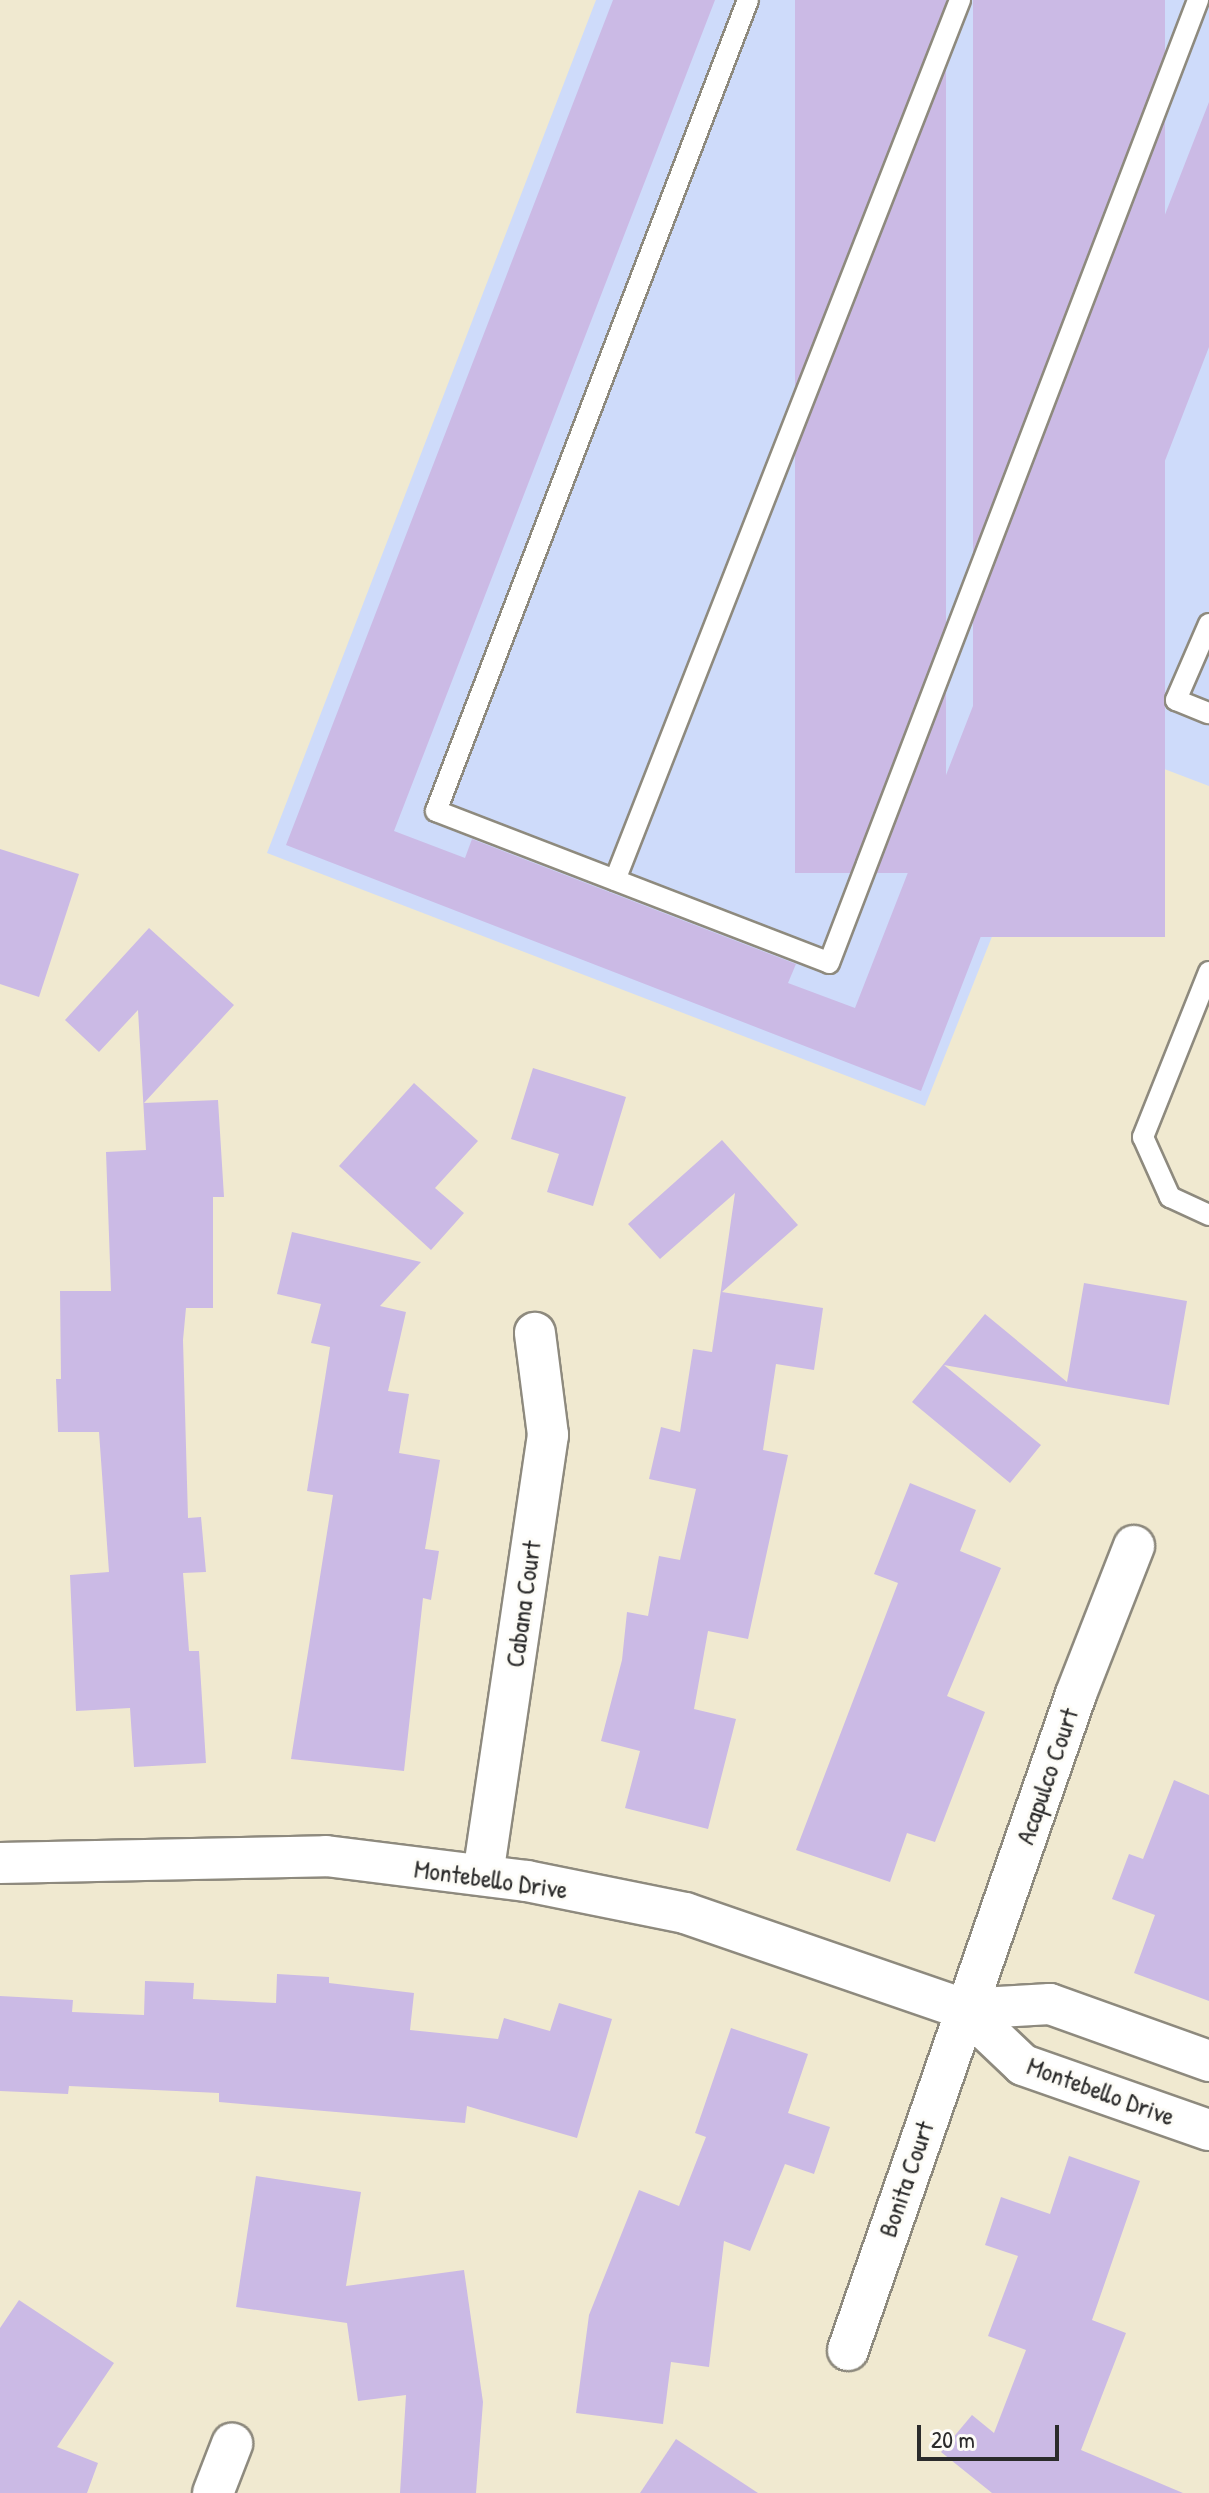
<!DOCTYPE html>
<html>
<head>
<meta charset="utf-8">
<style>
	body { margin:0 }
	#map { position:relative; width:1209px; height:2493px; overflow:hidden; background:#f0e9d0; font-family:"Patrick Hand",sans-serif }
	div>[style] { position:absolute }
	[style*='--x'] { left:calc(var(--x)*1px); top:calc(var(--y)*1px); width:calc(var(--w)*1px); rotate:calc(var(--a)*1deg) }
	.built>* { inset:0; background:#cedbfa }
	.building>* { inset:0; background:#cbbae5; transform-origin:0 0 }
	.roads { filter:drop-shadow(2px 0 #8e8a7e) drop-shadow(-2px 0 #8e8a7e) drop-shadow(0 2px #8e8a7e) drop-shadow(0 -2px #8e8a7e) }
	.service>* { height:20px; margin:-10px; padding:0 10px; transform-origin:10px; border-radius:10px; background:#fff }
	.minor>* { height:40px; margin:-20px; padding:0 20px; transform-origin:20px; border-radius:20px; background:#fff }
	span { translate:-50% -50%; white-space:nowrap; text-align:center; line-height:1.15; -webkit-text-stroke:6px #fdfcf7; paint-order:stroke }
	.street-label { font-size:26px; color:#2b2b2b }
	.scale { position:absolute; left:917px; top:2425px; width:142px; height:36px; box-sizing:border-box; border:4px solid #2b2b2b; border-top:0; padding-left:10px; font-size:24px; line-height:28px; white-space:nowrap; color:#2b2b2b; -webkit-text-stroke:6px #fdfcf7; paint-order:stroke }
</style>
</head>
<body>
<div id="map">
	<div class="built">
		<i style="clip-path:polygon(596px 0,1209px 0,1209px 786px,1072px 734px,925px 1106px,267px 853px)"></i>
	</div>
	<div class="building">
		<i style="clip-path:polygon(613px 0,715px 0,394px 831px,465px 858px,472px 839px,796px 964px,788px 983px,855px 1008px,1209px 102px,1209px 347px,921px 1091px,286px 845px)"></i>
		<i style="left:795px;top:0;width:151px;height:873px"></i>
		<i style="left:973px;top:0;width:192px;height:937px"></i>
		<i style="clip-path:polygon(0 849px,79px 874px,39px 997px,0 984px)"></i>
		<i style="clip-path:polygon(149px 928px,234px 1005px,144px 1103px,218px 1100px,224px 1197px,213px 1197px,213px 1308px,186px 1308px,183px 1340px,188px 1518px,201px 1517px,206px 1572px,183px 1573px,189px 1651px,199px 1651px,206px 1763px,134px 1767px,130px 1708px,76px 1711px,70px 1575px,109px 1572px,99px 1432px,58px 1432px,56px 1379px,61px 1379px,60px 1291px,111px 1291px,106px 1152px,146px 1150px,138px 1010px,99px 1052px,65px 1020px)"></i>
		<i style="clip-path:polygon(533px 1068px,626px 1097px,593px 1206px,547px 1192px,559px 1154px,511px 1139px)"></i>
		<i style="clip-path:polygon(414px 1083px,478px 1141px,435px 1188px,464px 1213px,431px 1250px,339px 1166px)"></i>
		<i style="clip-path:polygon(722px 1140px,798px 1225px,722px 1292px,823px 1308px,814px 1370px,776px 1364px,763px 1450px,788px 1455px,748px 1639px,708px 1631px,694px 1709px,736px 1719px,708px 1829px,625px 1808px,640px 1751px,601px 1741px,622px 1660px,627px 1612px,648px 1616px,659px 1556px,680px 1560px,696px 1489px,649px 1479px,661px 1427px,680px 1432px,693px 1349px,712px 1352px,735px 1193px,660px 1259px,628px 1224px)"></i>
		<i style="clip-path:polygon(292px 1232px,421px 1262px,380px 1306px,406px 1312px,388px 1391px,409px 1394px,399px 1453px,440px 1460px,425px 1549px,439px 1551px,431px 1600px,423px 1598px,404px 1771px,291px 1759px,333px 1495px,307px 1491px,330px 1347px,311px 1343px,321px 1304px,277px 1294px)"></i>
		<i style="clip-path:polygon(1084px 1283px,1187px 1301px,1169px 1405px,944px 1365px,1041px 1445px,1010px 1483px,912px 1402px,985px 1314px,1067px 1382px)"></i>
		<i style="clip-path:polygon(910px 1483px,976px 1510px,960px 1551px,1001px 1568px,947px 1696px,985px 1712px,935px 1842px,907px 1833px,890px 1882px,796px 1850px,898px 1583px,874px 1574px)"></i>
		<i style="clip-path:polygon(1174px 1780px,1209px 1795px,1209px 2001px,1134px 1973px,1155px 1915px,1112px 1899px,1129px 1854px,1143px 1859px)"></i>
		<i style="clip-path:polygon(277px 1974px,329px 1977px,329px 1983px,414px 1993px,410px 2030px,498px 2039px,504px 2018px,550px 2031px,559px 2003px,612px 2019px,577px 2138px,467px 2106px,465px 2123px,219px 2102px,219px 2093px,69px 2086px,68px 2094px,0 2091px,0 1996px,73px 2000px,72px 2012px,144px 2015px,145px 1981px,194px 1983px,193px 1999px,276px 2003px)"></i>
		<i style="clip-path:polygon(731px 2028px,808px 2054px,788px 2113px,830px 2127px,814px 2174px,785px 2164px,750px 2251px,724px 2241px,709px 2367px,671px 2362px,663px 2424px,576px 2413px,589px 2315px,639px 2190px,679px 2206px,706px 2137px,695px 2133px)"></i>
		<i style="clip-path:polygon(1069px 2156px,1140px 2181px,1092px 2320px,1126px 2333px,1081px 2450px,1183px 2493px,992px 2493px,941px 2452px,972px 2415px,994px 2433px,1026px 2350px,988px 2336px,1018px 2256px,985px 2245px,1001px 2197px,1050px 2214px)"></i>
		<i style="clip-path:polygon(256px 2176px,361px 2192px,346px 2286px,464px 2270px,483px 2402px,476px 2493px,400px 2493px,406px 2395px,358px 2401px,347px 2323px,236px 2307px)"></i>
		<i style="clip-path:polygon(19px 2300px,114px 2363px,57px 2447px,98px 2463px,87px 2493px,0 2493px,0 2328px)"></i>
		<i style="clip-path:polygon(676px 2439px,758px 2493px,640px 2493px)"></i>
	</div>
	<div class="roads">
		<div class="service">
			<i style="--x:748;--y:0;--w:869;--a:111.04"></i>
			<i style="--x:436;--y:811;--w:421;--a:21.1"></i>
			<i style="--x:829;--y:963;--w:1031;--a:-69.03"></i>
			<i style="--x:1209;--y:624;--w:83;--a:113.5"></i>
			<i style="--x:1176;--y:700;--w:35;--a:22"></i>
			<i style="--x:615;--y:880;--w:945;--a:-68.59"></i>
			<i style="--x:1209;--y:972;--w:178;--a:111.8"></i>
			<i style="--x:1143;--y:1137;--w:66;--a:65.8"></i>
			<i style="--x:1170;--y:1197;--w:43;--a:24.8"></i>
		</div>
		<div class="minor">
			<i style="--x:0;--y:1863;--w:326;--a:-1.2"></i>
			<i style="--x:326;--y:1856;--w:203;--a:7.1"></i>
			<i style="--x:527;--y:1881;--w:161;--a:11.4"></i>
			<i style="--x:685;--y:1913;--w:295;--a:19"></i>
			<i style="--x:964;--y:2009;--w:86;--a:-3.3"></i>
			<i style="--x:1050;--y:2004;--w:169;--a:19.7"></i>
			<i style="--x:483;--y:1875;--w:445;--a:-81.6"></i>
			<i style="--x:548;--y:1435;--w:103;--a:-97.3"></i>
			<i style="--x:964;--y:2009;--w:81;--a:43.5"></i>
			<i style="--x:1023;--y:2065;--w:197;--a:19.3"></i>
			<i style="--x:848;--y:2350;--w:694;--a:-70.83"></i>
			<i style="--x:1076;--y:1694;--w:159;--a:-68.6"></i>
			<i style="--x:213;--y:2493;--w:53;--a:-68.8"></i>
		</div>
	</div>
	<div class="street-label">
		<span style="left:523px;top:1604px;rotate:-82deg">Cabana Court</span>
		<span style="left:1047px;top:1776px;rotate:-71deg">Acapulco Court</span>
		<span style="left:491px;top:1879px;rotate:8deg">Montebello Drive</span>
		<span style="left:1101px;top:2091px;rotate:20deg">Montebello Drive</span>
		<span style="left:906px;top:2179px;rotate:-71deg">Bonita Court</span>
	</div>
	<div class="scale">20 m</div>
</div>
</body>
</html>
